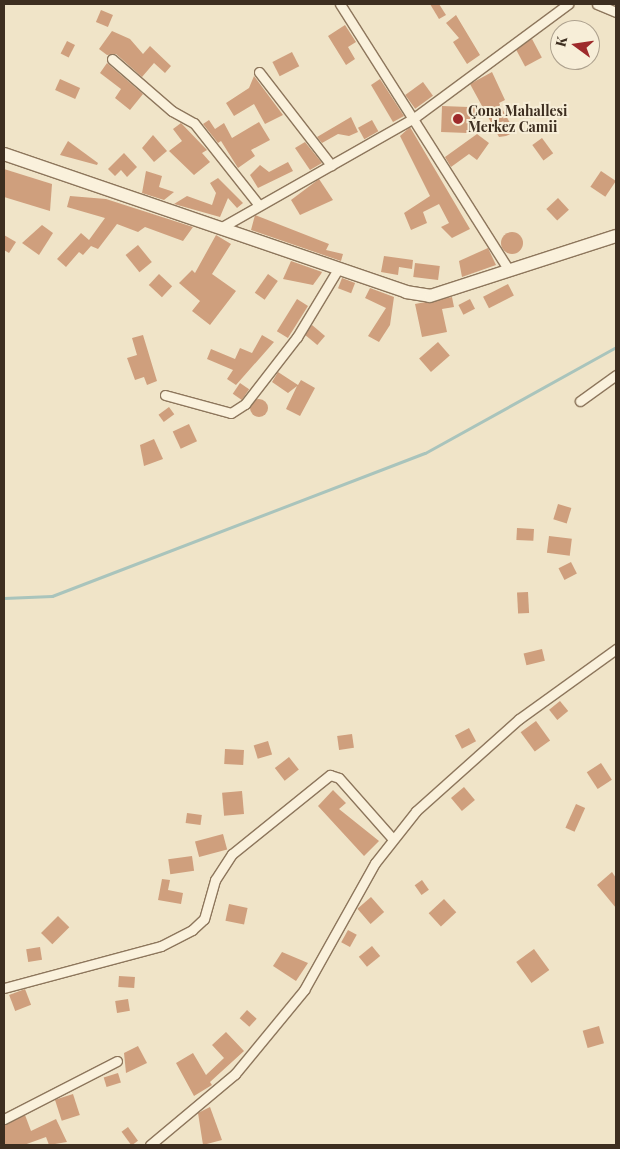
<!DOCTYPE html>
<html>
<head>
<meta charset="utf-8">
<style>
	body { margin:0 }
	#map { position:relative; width:620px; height:1149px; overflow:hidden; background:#f0e4c8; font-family:"Playfair Display",serif }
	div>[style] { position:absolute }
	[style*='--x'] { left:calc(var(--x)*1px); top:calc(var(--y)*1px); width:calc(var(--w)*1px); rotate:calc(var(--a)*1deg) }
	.stream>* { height:3px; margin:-1.5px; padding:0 1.5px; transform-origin:1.5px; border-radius:1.5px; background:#a9c4bc }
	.building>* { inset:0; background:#cf9f7d; transform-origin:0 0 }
	.round { border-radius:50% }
	.roads { filter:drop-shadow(1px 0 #8d765c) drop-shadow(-1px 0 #8d765c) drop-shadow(0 1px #8d765c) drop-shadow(0 -1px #8d765c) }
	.street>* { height:9px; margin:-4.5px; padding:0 4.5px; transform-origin:4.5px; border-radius:4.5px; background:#faf1dc }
	.secondary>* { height:12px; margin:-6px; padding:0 6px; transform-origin:6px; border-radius:6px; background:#faf1dc }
	.dots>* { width:14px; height:14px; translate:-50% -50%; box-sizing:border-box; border:2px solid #f7eed8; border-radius:50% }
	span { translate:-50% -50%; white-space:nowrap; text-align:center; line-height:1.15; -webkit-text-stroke:4px #f7eed8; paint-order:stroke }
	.poi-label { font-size:14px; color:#3d2e20; font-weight:700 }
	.left { translate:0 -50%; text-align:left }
	.frame { position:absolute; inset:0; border:5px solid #3d2e20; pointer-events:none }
	.north { position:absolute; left:550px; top:20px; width:50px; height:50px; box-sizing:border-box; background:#f7eed8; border:1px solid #ada18e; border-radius:50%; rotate:284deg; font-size:14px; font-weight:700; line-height:20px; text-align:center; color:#3d2e20 }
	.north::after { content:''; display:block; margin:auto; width:18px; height:22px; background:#9e2a2b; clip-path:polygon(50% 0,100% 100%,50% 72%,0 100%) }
</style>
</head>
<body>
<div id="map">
	<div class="stream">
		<i style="--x:4;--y:598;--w:48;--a:-2.4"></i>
		<i style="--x:52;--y:596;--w:399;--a:-21"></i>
		<i style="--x:425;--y:453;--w:218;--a:-29"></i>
	</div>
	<div class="building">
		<i style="clip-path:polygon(430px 4px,439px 4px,446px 15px,439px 19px)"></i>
		<i style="left:101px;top:10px;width:13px;height:13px;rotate:23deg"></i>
		<i style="clip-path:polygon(456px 15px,480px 55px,467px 64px,453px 42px,459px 38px,446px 23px)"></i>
		<i style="clip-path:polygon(345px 25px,356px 42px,348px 47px,355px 59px,346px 65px,328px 36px)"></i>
		<i style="clip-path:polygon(112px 31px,130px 39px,143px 54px,150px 46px,171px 66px,165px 73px,154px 63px,142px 77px,116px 54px,107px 55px,99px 49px)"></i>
		<i style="left:532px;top:39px;width:21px;height:19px;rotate:62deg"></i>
		<i style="left:67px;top:41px;width:9px;height:14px;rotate:27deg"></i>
		<i style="left:292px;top:52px;width:16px;height:22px;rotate:63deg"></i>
		<i style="clip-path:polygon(107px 63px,143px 94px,130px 110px,115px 98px,121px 89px,100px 73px)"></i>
		<i style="clip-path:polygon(492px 72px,505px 100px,499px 103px,515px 132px,506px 136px,499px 137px,470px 84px)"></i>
		<i style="clip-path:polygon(254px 76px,283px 115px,265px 124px,254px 104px,234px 116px,226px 103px,249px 88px)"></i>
		<i style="left:60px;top:79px;width:22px;height:12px;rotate:24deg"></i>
		<i style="clip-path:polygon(380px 79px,404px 116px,393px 122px,371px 85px)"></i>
		<i style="left:423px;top:82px;width:17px;height:22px;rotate:54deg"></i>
		<i style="left:442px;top:106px;width:33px;height:26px;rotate:2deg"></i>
		<i style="clip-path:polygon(351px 117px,358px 132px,349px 136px,338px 134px,322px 143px,317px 137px)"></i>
		<i style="clip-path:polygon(209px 120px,215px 129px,224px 123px,232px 138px,259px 122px,270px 140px,251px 150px,255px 156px,238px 168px,221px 141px,218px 143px,203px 124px)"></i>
		<i style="left:372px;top:120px;width:13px;height:16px;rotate:61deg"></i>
		<i style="clip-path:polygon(181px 123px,207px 150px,202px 153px,210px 162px,194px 175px,169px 151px,182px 141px,173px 129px)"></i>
		<i style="clip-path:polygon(410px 127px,470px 229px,452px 238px,441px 227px,449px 223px,439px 204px,423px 212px,427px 223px,411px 230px,404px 213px,430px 196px,400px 136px)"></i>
		<i style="clip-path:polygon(477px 134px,489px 143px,477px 160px,469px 154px,451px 167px,445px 157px)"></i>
		<i style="clip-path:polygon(153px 135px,167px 151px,154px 162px,142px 148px)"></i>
		<i style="left:542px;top:138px;width:19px;height:12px;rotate:54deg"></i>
		<i style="clip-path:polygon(68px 141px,98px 163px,97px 165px,60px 155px)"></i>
		<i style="clip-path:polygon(305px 142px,322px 163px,310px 170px,295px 148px)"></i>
		<i style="clip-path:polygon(124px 153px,137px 167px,127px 177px,121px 170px,115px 176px,108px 169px)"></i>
		<i style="clip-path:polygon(288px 162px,293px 171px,258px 188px,250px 175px,260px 165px,269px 172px)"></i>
		<i style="clip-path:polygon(4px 169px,52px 184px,50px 211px,4px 197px)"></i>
		<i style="clip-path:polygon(146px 171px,162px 176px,159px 187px,174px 192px,164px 200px,142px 193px)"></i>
		<i style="left:601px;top:171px;width:18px;height:19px;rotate:34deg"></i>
		<i style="clip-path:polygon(218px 178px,243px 203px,237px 208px,228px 198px,220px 217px,174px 204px,187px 196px,212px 205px,216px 193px,210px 183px)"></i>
		<i style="clip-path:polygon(319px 179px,333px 200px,300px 215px,291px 200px)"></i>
		<i style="clip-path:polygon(70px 196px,106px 199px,193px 227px,183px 241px,145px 227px,138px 232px,117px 224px,98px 249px,91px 246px,83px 255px,79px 252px,66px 267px,57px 259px,81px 233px,89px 240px,105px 218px,67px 207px)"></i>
		<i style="left:558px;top:198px;width:16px;height:16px;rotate:47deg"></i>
		<i style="clip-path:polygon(255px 215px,329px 244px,326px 250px,343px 254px,341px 261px,251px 230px)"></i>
		<i style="clip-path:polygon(42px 225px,53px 233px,39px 255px,22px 243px)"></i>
		<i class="round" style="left:501px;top:232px;width:22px;height:22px"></i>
		<i style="clip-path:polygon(4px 235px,16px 242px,9px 253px,4px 250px)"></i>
		<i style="clip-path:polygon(216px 235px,231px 244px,212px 274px,236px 291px,210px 325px,192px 311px,200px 301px,179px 283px,192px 270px,195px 273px)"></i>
		<i style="left:138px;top:245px;width:22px;height:16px;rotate:51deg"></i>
		<i style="clip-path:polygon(488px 248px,496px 265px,462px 277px,459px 261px)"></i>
		<i style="clip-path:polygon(384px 256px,413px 260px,412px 269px,399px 267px,398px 275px,381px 272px)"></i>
		<i style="clip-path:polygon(291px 261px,322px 272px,321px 274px,313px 285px,283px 279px)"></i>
		<i style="left:415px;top:263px;width:25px;height:14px;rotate:7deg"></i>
		<i style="left:159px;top:274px;width:18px;height:15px;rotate:43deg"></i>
		<i style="left:268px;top:274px;width:12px;height:23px;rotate:35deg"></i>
		<i style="left:342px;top:278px;width:14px;height:11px;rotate:21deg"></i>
		<i style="left:508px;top:284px;width:13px;height:28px;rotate:63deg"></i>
		<i style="clip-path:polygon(370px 288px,394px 297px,390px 325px,379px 342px,368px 336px,386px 308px,365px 298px)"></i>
		<i style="clip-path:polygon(452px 297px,454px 307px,442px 309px,447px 332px,422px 337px,415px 304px)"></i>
		<i style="left:297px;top:299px;width:13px;height:38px;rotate:32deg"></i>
		<i style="left:470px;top:299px;width:11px;height:13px;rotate:63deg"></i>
		<i style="left:312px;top:325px;width:17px;height:12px;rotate:40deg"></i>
		<i style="clip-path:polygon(143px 335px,157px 381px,147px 385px,144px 377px,135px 380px,127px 358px,137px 355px,132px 338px)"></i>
		<i style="clip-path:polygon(262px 335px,274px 342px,236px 385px,227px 379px,233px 370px,207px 359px,211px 349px,235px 359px,240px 348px,252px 353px)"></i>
		<i style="left:438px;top:342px;width:18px;height:25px;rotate:49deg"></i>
		<i style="clip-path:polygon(278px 372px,298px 385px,301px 380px,315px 388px,300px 416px,286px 409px,297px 386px,288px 393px,272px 382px)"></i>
		<i style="left:240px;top:383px;width:11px;height:13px;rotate:34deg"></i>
		<i class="round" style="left:250px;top:399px;width:18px;height:18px"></i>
		<i style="left:169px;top:407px;width:9px;height:13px;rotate:54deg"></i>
		<i style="left:189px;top:424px;width:19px;height:18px;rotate:65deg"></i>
		<i style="clip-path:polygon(154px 439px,163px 459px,144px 466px,140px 445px)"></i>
		<i style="left:558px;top:504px;width:14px;height:16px;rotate:17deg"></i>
		<i style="left:517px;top:528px;width:17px;height:12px;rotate:3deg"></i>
		<i style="left:549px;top:536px;width:23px;height:17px;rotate:7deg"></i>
		<i style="left:571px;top:562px;width:13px;height:14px;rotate:63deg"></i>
		<i style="left:528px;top:592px;width:21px;height:11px;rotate:87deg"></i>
		<i style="left:542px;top:649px;width:12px;height:19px;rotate:76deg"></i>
		<i style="left:560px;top:701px;width:13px;height:14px;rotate:51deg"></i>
		<i style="left:536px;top:721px;width:24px;height:19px;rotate:54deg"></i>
		<i style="left:469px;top:728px;width:15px;height:16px;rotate:62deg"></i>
		<i style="left:352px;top:734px;width:14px;height:15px;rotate:82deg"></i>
		<i style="left:268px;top:741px;width:14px;height:15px;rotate:73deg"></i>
		<i style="left:225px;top:749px;width:19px;height:15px;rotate:3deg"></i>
		<i style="left:289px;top:757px;width:16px;height:18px;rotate:52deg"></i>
		<i style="left:601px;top:763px;width:20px;height:17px;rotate:57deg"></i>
		<i style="left:464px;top:787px;width:17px;height:17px;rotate:50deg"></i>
		<i style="clip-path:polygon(333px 790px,346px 803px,339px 809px,379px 841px,364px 856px,318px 806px)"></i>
		<i style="left:242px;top:791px;width:23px;height:20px;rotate:85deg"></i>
		<i style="left:576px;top:804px;width:10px;height:26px;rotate:24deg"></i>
		<i style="left:187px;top:813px;width:15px;height:10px;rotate:8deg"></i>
		<i style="left:223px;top:834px;width:16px;height:29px;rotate:75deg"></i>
		<i style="left:192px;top:856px;width:15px;height:24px;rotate:82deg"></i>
		<i style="clip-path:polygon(612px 872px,616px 878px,616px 908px,597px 885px)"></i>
		<i style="clip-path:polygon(162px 879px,170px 880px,168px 890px,183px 893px,181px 904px,158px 900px)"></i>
		<i style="left:422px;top:880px;width:12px;height:9px;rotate:55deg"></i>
		<i style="left:371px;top:897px;width:20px;height:18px;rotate:49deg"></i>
		<i style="left:444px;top:899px;width:18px;height:21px;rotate:47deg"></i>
		<i style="left:229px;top:904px;width:19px;height:17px;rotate:12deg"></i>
		<i style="left:58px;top:916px;width:16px;height:24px;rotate:45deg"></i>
		<i style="left:348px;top:930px;width:10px;height:14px;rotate:29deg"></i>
		<i style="left:372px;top:946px;width:13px;height:17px;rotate:51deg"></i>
		<i style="left:40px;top:947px;width:13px;height:14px;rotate:81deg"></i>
		<i style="left:534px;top:949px;width:26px;height:22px;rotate:54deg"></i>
		<i style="clip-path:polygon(282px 952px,308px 963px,296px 981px,273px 966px)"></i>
		<i style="left:119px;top:976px;width:16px;height:11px;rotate:4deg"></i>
		<i style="left:25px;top:989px;width:17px;height:17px;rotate:69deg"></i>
		<i style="left:128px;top:999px;width:12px;height:13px;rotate:81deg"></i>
		<i style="left:247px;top:1010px;width:13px;height:11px;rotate:42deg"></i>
		<i style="left:599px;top:1026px;width:18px;height:17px;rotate:74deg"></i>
		<i style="clip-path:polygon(226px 1032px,244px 1051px,210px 1082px,212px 1085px,194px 1096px,176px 1063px,193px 1053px,206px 1075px,224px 1058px,212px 1045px)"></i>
		<i style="clip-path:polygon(138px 1046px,147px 1063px,126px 1073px,124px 1053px)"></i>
		<i style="left:118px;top:1073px;width:10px;height:15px;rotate:73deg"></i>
		<i style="left:73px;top:1094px;width:22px;height:19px;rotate:72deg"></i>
		<i style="clip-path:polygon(210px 1107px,222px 1140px,203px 1145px,198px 1113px)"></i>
		<i style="clip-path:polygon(25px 1115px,31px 1131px,56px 1119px,67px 1142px,49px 1145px,46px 1137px,24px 1145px,4px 1145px,4px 1125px)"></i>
		<i style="left:128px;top:1127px;width:17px;height:8px;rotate:54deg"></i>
	</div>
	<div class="roads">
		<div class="street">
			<i style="--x:340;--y:4;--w:315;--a:57.6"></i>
			<i style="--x:597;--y:4;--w:21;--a:23"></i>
			<i style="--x:112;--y:59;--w:79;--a:40.9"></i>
			<i style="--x:172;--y:111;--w:25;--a:29"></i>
			<i style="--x:194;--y:123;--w:103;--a:51.7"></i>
			<i style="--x:259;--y:72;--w:118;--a:52.3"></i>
			<i style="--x:222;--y:227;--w:221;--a:-29.6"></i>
			<i style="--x:414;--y:118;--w:192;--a:-36.5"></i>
			<i style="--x:165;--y:395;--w:68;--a:15.3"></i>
			<i style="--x:231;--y:413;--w:17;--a:-33"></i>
			<i style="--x:245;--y:404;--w:85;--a:-52.2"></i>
			<i style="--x:297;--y:337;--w:79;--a:-58.9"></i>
			<i style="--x:580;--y:401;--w:44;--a:-35.8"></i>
			<i style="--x:4;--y:988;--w:163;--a:-15"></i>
			<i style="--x:161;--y:946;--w:35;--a:-27"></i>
			<i style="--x:192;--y:930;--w:16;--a:-43"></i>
			<i style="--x:204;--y:919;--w:41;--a:-74.2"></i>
			<i style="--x:215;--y:880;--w:31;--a:-57"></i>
			<i style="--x:232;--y:854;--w:126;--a:-38.9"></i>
			<i style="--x:330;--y:775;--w:9;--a:18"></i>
			<i style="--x:339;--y:778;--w:80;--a:48.5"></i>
			<i style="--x:4;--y:1119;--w:127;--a:-27.2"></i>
			<i style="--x:150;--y:1145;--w:111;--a:-39.9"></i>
			<i style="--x:235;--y:1074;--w:109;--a:-50.6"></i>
			<i style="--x:304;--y:990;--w:145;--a:-60.8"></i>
			<i style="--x:375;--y:863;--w:66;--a:-51.7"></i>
			<i style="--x:416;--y:811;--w:138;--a:-41.8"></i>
			<i style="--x:519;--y:719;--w:120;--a:-35.8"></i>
		</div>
		<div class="secondary">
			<i style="--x:4;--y:154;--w:425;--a:18.9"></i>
			<i style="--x:406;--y:292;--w:24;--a:9"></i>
			<i style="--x:430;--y:296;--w:195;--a:-17.9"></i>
		</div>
	</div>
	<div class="dots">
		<i style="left:458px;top:119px;background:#9e2a2b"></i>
	</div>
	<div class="poi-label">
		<span class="left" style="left:468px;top:119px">Çona Mahallesi<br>Merkez Camii</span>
	</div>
	<div class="frame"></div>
	<div class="north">K</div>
</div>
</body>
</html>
